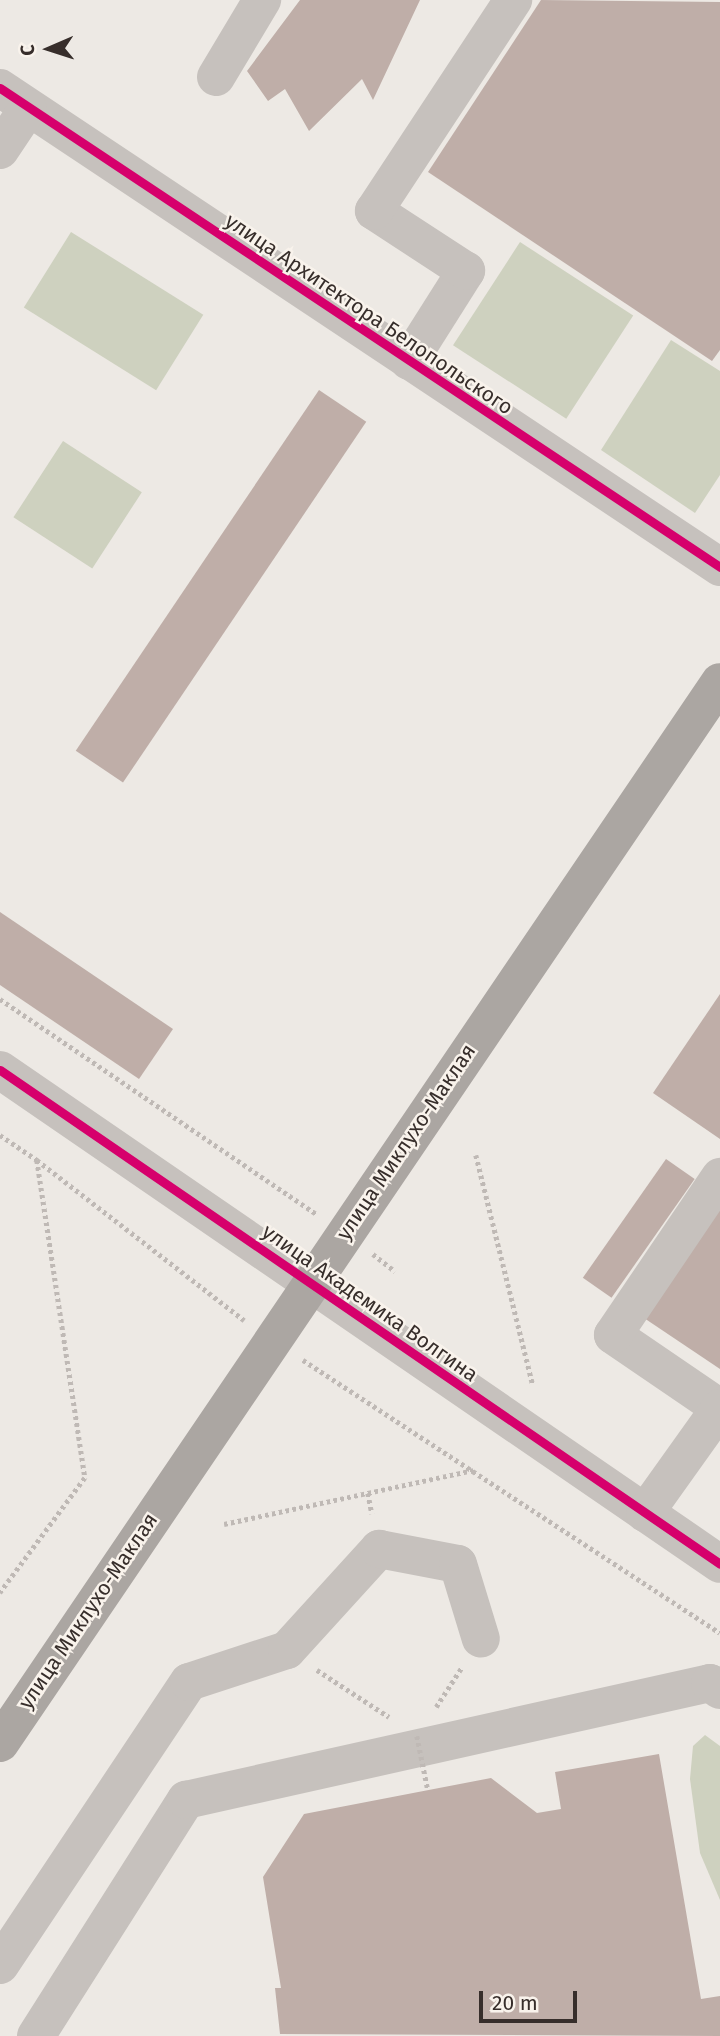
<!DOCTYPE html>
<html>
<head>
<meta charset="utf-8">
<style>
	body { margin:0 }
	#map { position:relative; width:720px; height:2036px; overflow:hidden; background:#ede9e4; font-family:"Fira Sans",sans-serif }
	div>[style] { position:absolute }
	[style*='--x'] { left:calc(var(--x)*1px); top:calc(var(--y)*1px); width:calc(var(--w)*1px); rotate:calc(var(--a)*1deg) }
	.green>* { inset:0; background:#ced1bf; transform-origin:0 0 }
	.building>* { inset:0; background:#bfaea8; transform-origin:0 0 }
	.path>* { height:4.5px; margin-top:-2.25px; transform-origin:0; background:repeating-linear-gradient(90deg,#bfb9b5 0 3.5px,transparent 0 7px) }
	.minor>* { height:38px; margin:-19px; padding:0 19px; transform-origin:19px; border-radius:19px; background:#c6c1bd }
	.major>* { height:38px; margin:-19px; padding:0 19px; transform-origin:19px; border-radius:19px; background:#aba6a2 }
	.path-bridge>* { height:4.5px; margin-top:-2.25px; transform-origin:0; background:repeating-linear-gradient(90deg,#bfb9b5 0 3.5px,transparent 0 7px) }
	.cycleway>* { height:9px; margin:-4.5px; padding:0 4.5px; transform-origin:4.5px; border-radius:4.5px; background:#d6006c }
	span { translate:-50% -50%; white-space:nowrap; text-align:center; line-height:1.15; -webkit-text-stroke:5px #f9f3ec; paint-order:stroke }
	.street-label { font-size:21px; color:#372e2b }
	.north { position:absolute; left:14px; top:14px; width:70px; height:70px; -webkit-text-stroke:5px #f9f3ec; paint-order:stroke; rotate:267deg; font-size:19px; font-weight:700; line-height:28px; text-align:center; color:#372e2b }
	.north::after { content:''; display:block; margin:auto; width:24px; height:32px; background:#372e2b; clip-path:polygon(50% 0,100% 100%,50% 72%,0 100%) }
	.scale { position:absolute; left:479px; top:1991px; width:98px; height:32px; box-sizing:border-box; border:4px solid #372e2b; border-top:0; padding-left:9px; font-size:21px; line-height:24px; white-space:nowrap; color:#372e2b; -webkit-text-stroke:5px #f9f3ec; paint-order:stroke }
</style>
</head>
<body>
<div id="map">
	<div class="green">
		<i style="left:71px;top:232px;width:156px;height:89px;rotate:32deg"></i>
		<i style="left:520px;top:242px;width:135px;height:123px;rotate:33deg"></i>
		<i style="clip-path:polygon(671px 340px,720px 371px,720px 475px,695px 513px,601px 450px)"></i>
		<i style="left:63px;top:441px;width:94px;height:91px;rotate:33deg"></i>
		<i style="clip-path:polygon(705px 1735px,720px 1746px,720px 1900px,700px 1853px,690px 1779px,693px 1746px)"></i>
	</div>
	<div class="building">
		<i style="clip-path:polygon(300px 0,420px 0,373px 100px,362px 79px,309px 131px,285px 89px,268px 101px,247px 71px)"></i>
		<i style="clip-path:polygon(541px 0,720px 2px,720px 350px,712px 361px,428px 172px)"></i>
		<i style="left:319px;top:390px;width:57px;height:435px;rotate:34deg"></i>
		<i style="clip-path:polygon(0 912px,173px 1029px,139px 1079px,0 985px)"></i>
		<i style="clip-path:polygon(720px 994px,720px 1139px,653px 1093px)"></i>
		<i style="left:666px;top:1159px;width:35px;height:145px;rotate:35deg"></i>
		<i style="clip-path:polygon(720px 1206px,720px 1369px,644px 1318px)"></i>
		<i style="clip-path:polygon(659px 1754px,701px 1999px,720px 1996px,720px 2036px,280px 2034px,275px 1988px,281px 1988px,263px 1877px,304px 1814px,491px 1778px,537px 1813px,561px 1809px,555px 1772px)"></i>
	</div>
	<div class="path">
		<i style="--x:0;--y:999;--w:384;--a:34.2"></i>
		<i style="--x:0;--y:1135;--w:45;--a:34"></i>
		<i style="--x:37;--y:1160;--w:322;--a:81.4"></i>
		<i style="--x:85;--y:1478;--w:143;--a:126.5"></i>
		<i style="--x:476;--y:1155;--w:237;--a:76.1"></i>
		<i style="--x:37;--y:1160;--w:262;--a:37.7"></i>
		<i style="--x:373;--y:1254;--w:28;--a:38"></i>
		<i style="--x:303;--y:1360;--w:498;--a:33.2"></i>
		<i style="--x:368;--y:1493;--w:21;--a:79"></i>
		<i style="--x:224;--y:1524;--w:255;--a:-12.2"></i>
		<i style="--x:317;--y:1670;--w:86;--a:33.1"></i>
		<i style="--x:436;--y:1707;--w:48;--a:-57"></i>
	</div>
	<div class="minor">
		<i style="--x:216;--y:77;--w:90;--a:-59.1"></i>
		<i style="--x:0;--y:88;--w:865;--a:33.63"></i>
		<i style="--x:0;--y:150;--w:50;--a:-56.3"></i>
		<i style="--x:409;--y:361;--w:107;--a:-57.7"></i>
		<i style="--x:466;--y:271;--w:110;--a:-146.9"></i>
		<i style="--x:374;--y:211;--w:253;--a:-56.6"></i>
		<i style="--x:0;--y:1070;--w:873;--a:34.45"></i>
		<i style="--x:717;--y:1406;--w:126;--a:-145.7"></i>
		<i style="--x:613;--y:1335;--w:191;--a:-55.9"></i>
		<i style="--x:645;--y:1513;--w:129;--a:-54.5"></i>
		<i style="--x:0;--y:1965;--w:340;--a:-56.3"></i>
		<i style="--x:189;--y:1682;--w:103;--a:-18.1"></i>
		<i style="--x:287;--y:1650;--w:137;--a:-47.7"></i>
		<i style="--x:379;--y:1549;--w:80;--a:10.8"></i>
		<i style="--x:458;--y:1564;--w:78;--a:73"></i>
		<i style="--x:36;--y:2036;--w:280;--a:-57.6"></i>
		<i style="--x:186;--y:1800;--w:537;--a:-12.59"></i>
		<i style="--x:710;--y:1683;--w:12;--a:35"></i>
	</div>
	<div class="major">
		<i style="--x:0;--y:1743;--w:1282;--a:-55.84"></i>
	</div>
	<div class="path-bridge">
		<i style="--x:417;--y:1736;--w:55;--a:78.5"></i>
	</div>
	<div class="cycleway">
		<i style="--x:0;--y:88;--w:865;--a:33.63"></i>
		<i style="--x:0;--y:1070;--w:873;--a:34.45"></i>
	</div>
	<div class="street-label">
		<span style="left:369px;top:314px;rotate:34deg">улица Архитектора Белопольского</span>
		<span style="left:406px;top:1142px;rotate:-56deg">улица Миклухо-Маклая</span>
		<span style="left:370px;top:1303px;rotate:35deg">улица Академика Волгина</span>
		<span style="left:88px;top:1611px;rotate:-56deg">улица Миклухо-Маклая</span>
	</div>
	<div class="north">С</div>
	<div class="scale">20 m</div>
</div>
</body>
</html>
